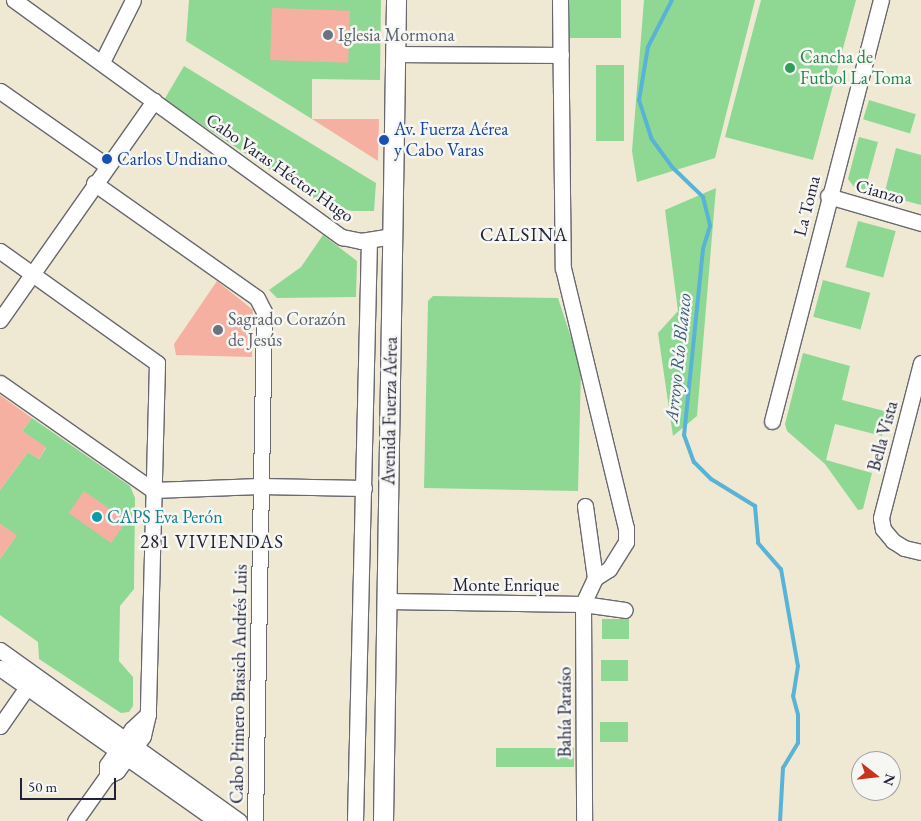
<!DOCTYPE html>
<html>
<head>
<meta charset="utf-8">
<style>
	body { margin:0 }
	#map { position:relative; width:921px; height:821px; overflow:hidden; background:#efe9d3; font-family:"EB Garamond",serif }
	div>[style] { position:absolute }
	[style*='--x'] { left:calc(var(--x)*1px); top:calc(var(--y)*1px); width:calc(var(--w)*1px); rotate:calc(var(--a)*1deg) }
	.green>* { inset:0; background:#8ed894; transform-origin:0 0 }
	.stream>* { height:4px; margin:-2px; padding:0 2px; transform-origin:2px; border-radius:2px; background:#59b3d7 }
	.building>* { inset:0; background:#f5b0a1; transform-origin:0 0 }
	.roads { filter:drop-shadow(1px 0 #6a6870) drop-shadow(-1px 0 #6a6870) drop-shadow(0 1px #6a6870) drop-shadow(0 -1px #6a6870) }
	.minor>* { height:15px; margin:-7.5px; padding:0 7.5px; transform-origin:7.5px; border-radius:7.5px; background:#fff }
	.major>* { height:19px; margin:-9.5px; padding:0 9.5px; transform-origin:9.5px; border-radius:9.5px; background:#fff }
	.dots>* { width:14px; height:14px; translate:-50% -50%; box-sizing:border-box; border:2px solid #f6f6f2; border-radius:50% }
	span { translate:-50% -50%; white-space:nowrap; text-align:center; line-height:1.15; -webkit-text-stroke:5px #f6f6f2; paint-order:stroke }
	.worship-label { font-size:18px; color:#5b616d }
	.left { translate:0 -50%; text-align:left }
	.leisure-label { font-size:18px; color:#27864d }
	.transit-label { font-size:18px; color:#164399 }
	.street-label { font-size:18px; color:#22223b }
	.culture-label { font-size:18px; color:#0d838f }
	.neighbourhood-label { font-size:19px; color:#22223b; letter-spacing:1px }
	.water-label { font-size:19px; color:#385c79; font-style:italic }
	.north { position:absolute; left:851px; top:751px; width:50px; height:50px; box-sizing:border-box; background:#f6f6f2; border:1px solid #a1a1a9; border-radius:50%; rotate:106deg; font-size:14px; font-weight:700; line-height:20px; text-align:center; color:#22223b }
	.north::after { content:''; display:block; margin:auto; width:18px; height:22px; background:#c8321e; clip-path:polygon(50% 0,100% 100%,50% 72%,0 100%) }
	.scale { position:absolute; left:20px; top:778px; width:96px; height:22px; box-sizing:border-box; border:2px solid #22223b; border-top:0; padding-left:6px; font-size:15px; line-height:18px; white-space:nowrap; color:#22223b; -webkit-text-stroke:4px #f6f6f2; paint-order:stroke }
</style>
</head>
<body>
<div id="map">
	<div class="green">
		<i style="clip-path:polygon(189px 0,381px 0,380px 80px,312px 79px,312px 119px,186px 41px)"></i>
		<i style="left:565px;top:0;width:56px;height:38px"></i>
		<i style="clip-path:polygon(644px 0,755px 0,715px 158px,637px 182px,632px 151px)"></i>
		<i style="clip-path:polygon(761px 0,856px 0,813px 160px,725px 137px)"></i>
		<i style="left:596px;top:65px;width:28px;height:76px"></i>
		<i style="clip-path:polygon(184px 66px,376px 183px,374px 211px,352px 211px,322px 204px,164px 100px)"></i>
		<i style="left:869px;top:100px;width:49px;height:20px;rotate:17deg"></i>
		<i style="clip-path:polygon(859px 137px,878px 142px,865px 190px,854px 187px,848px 179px)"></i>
		<i style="clip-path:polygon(896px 148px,921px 155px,921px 205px,884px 195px)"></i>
		<i style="clip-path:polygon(716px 188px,697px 416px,673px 436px,658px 333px,678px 311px,665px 210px)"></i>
		<i style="left:858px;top:221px;width:39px;height:48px;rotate:15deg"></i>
		<i style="clip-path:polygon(323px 235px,357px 261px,356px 297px,277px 298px,269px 290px,301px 267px)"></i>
		<i style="left:823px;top:280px;width:49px;height:38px;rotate:15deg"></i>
		<i style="clip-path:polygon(433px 296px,558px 298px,581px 368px,578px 491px,424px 488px,428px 301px)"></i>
		<i style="clip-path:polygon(803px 353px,850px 366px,842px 400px,888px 412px,882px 436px,835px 424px,826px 460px,872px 473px,863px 509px,858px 510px,825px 464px,787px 431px,785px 424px)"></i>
		<i style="clip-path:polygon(32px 418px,130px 486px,135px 498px,134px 589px,120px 606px,119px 661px,133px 677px,133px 706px,129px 712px,121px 713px,39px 659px,38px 642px,0 615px,0 559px,16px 536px,0 524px,0 490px,28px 452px,39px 459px,46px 448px,22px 431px)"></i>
		<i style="left:602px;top:619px;width:27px;height:20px"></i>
		<i style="left:601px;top:660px;width:27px;height:21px"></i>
		<i style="left:600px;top:722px;width:28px;height:20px"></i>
		<i style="left:496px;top:748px;width:78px;height:19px"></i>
	</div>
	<div class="stream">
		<i style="--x:672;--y:0;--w:53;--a:117.1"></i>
		<i style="--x:648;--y:47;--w:54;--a:99.6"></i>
		<i style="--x:639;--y:100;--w:40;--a:72"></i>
		<i style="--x:651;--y:138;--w:37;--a:54"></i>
		<i style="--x:673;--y:168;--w:42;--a:44"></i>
		<i style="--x:703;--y:197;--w:30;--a:76"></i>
		<i style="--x:710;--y:226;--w:24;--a:107"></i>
		<i style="--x:703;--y:249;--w:187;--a:95.8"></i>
		<i style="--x:684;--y:435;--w:29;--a:70"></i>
		<i style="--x:694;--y:462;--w:24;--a:45"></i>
		<i style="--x:711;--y:479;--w:52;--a:31.5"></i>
		<i style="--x:755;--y:506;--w:37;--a:85"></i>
		<i style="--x:758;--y:543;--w:35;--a:49"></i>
		<i style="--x:781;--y:569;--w:98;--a:80.1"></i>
		<i style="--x:798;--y:666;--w:30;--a:99"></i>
		<i style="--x:793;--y:696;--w:20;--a:75"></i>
		<i style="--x:798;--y:715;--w:28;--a:90"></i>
		<i style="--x:798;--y:743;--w:29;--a:121"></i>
		<i style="--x:783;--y:768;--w:53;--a:93.2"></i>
	</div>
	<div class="building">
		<i style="left:272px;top:8px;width:78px;height:52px;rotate:2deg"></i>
		<i style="clip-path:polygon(312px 119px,379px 119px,378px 161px)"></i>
		<i style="clip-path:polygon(217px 281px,253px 310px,252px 357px,176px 355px,174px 344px)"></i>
		<i style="clip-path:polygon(0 395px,32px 418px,22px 431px,46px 447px,39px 459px,28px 452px,0 490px)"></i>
		<i style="left:84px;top:491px;width:52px;height:27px;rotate:35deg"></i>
		<i style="clip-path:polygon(0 524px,17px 535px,0 559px)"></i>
	</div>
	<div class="roads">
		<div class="minor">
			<i style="--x:14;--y:0;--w:405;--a:35.9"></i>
			<i style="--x:342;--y:237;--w:19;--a:12"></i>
			<i style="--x:361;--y:241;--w:32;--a:-9"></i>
			<i style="--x:560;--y:0;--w:268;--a:89.4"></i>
			<i style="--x:563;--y:268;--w:268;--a:76.4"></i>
			<i style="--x:626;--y:528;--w:14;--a:90"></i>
			<i style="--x:626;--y:542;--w:32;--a:122"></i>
			<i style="--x:609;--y:569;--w:17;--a:147"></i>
			<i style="--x:595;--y:578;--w:29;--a:115"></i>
			<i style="--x:583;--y:604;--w:217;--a:89.7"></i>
			<i style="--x:396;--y:54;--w:165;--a:0.3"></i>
			<i style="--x:102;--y:62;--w:69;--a:-63.4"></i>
			<i style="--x:0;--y:91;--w:131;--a:35"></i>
			<i style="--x:94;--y:183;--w:199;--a:35.2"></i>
			<i style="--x:257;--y:298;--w:16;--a:63"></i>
			<i style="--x:264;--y:312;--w:509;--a:91.01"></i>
			<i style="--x:828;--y:196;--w:97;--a:16.2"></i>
			<i style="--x:0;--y:251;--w:193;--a:35.5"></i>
			<i style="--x:157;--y:363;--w:351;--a:91.5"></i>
			<i style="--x:148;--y:714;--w:23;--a:103"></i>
			<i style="--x:143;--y:736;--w:44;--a:126.6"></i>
			<i style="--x:117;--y:771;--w:11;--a:153"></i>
			<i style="--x:107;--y:776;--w:55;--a:125.4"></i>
			<i style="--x:0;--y:320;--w:268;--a:-54.9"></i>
			<i style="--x:921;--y:363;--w:160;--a:104.5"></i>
			<i style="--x:881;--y:518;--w:11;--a:80"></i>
			<i style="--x:883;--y:529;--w:16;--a:50"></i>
			<i style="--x:893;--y:541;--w:13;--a:32"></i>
			<i style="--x:904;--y:548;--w:17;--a:13"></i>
			<i style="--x:0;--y:383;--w:187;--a:35"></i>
			<i style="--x:153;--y:490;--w:107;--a:-2.1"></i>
			<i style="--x:260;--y:486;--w:104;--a:1.1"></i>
			<i style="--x:772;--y:421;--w:435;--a:-75.5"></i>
			<i style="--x:585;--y:506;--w:73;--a:82.1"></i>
			<i style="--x:387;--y:601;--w:196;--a:0.9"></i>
			<i style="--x:583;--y:604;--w:42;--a:8.1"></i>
			<i style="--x:0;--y:650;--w:294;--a:35.6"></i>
			<i style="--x:0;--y:668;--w:266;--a:35.2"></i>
			<i style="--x:0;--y:726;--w:56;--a:-55.2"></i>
			<i style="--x:107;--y:776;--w:11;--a:-90"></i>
			<i style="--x:107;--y:765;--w:44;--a:-55.2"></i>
			<i style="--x:132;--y:729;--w:22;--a:-43"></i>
			<i style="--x:355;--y:821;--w:581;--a:-88.62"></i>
		</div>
		<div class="major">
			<i style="--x:383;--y:821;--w:821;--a:-89.09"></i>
		</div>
	</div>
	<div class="dots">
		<i style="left:328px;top:35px;background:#6b7280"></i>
		<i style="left:790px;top:68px;background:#2e9e5b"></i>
		<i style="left:384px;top:140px;background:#1a4fb4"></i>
		<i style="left:107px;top:159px;background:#1a4fb4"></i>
		<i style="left:218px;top:330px;background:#6b7280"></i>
		<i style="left:97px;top:517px;background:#0f9aa8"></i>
	</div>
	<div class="worship-label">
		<span class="left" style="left:338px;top:35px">Iglesia Mormona</span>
		<span class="left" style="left:228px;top:330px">Sagrado Corazón<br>de Jesús</span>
	</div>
	<div class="leisure-label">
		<span class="left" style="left:800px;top:68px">Cancha de<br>Futbol La Toma</span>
	</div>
	<div class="transit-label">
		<span class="left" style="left:394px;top:140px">Av. Fuerza Aérea<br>y Cabo Varas</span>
		<span class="left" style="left:117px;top:159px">Carlos Undiano</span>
	</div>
	<div class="street-label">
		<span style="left:280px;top:168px;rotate:35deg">Cabo Varas Héctor Hugo</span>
		<span style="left:880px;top:192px;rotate:16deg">Cianzo</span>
		<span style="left:807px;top:206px;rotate:-76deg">La Toma</span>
		<span style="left:390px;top:411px;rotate:-89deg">Avenida Fuerza Aérea</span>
		<span style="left:883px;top:436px;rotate:-75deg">Bella Vista</span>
		<span style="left:506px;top:585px">Monte Enrique</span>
		<span style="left:239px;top:684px;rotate:-89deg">Cabo Primero Brasich Andrés Luis</span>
		<span style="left:565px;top:712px;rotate:-90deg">Bahía Paraíso</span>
	</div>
	<div class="culture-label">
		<span class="left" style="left:107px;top:517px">CAPS Eva Perón</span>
	</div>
	<div class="neighbourhood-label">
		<span style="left:524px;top:235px">CALSINA</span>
		<span style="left:212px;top:542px">281 VIVIENDAS</span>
	</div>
	<div class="water-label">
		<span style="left:678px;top:358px;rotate:-84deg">Arroyo Río Blanco</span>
	</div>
	<div class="north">N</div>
	<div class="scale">50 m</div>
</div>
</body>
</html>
